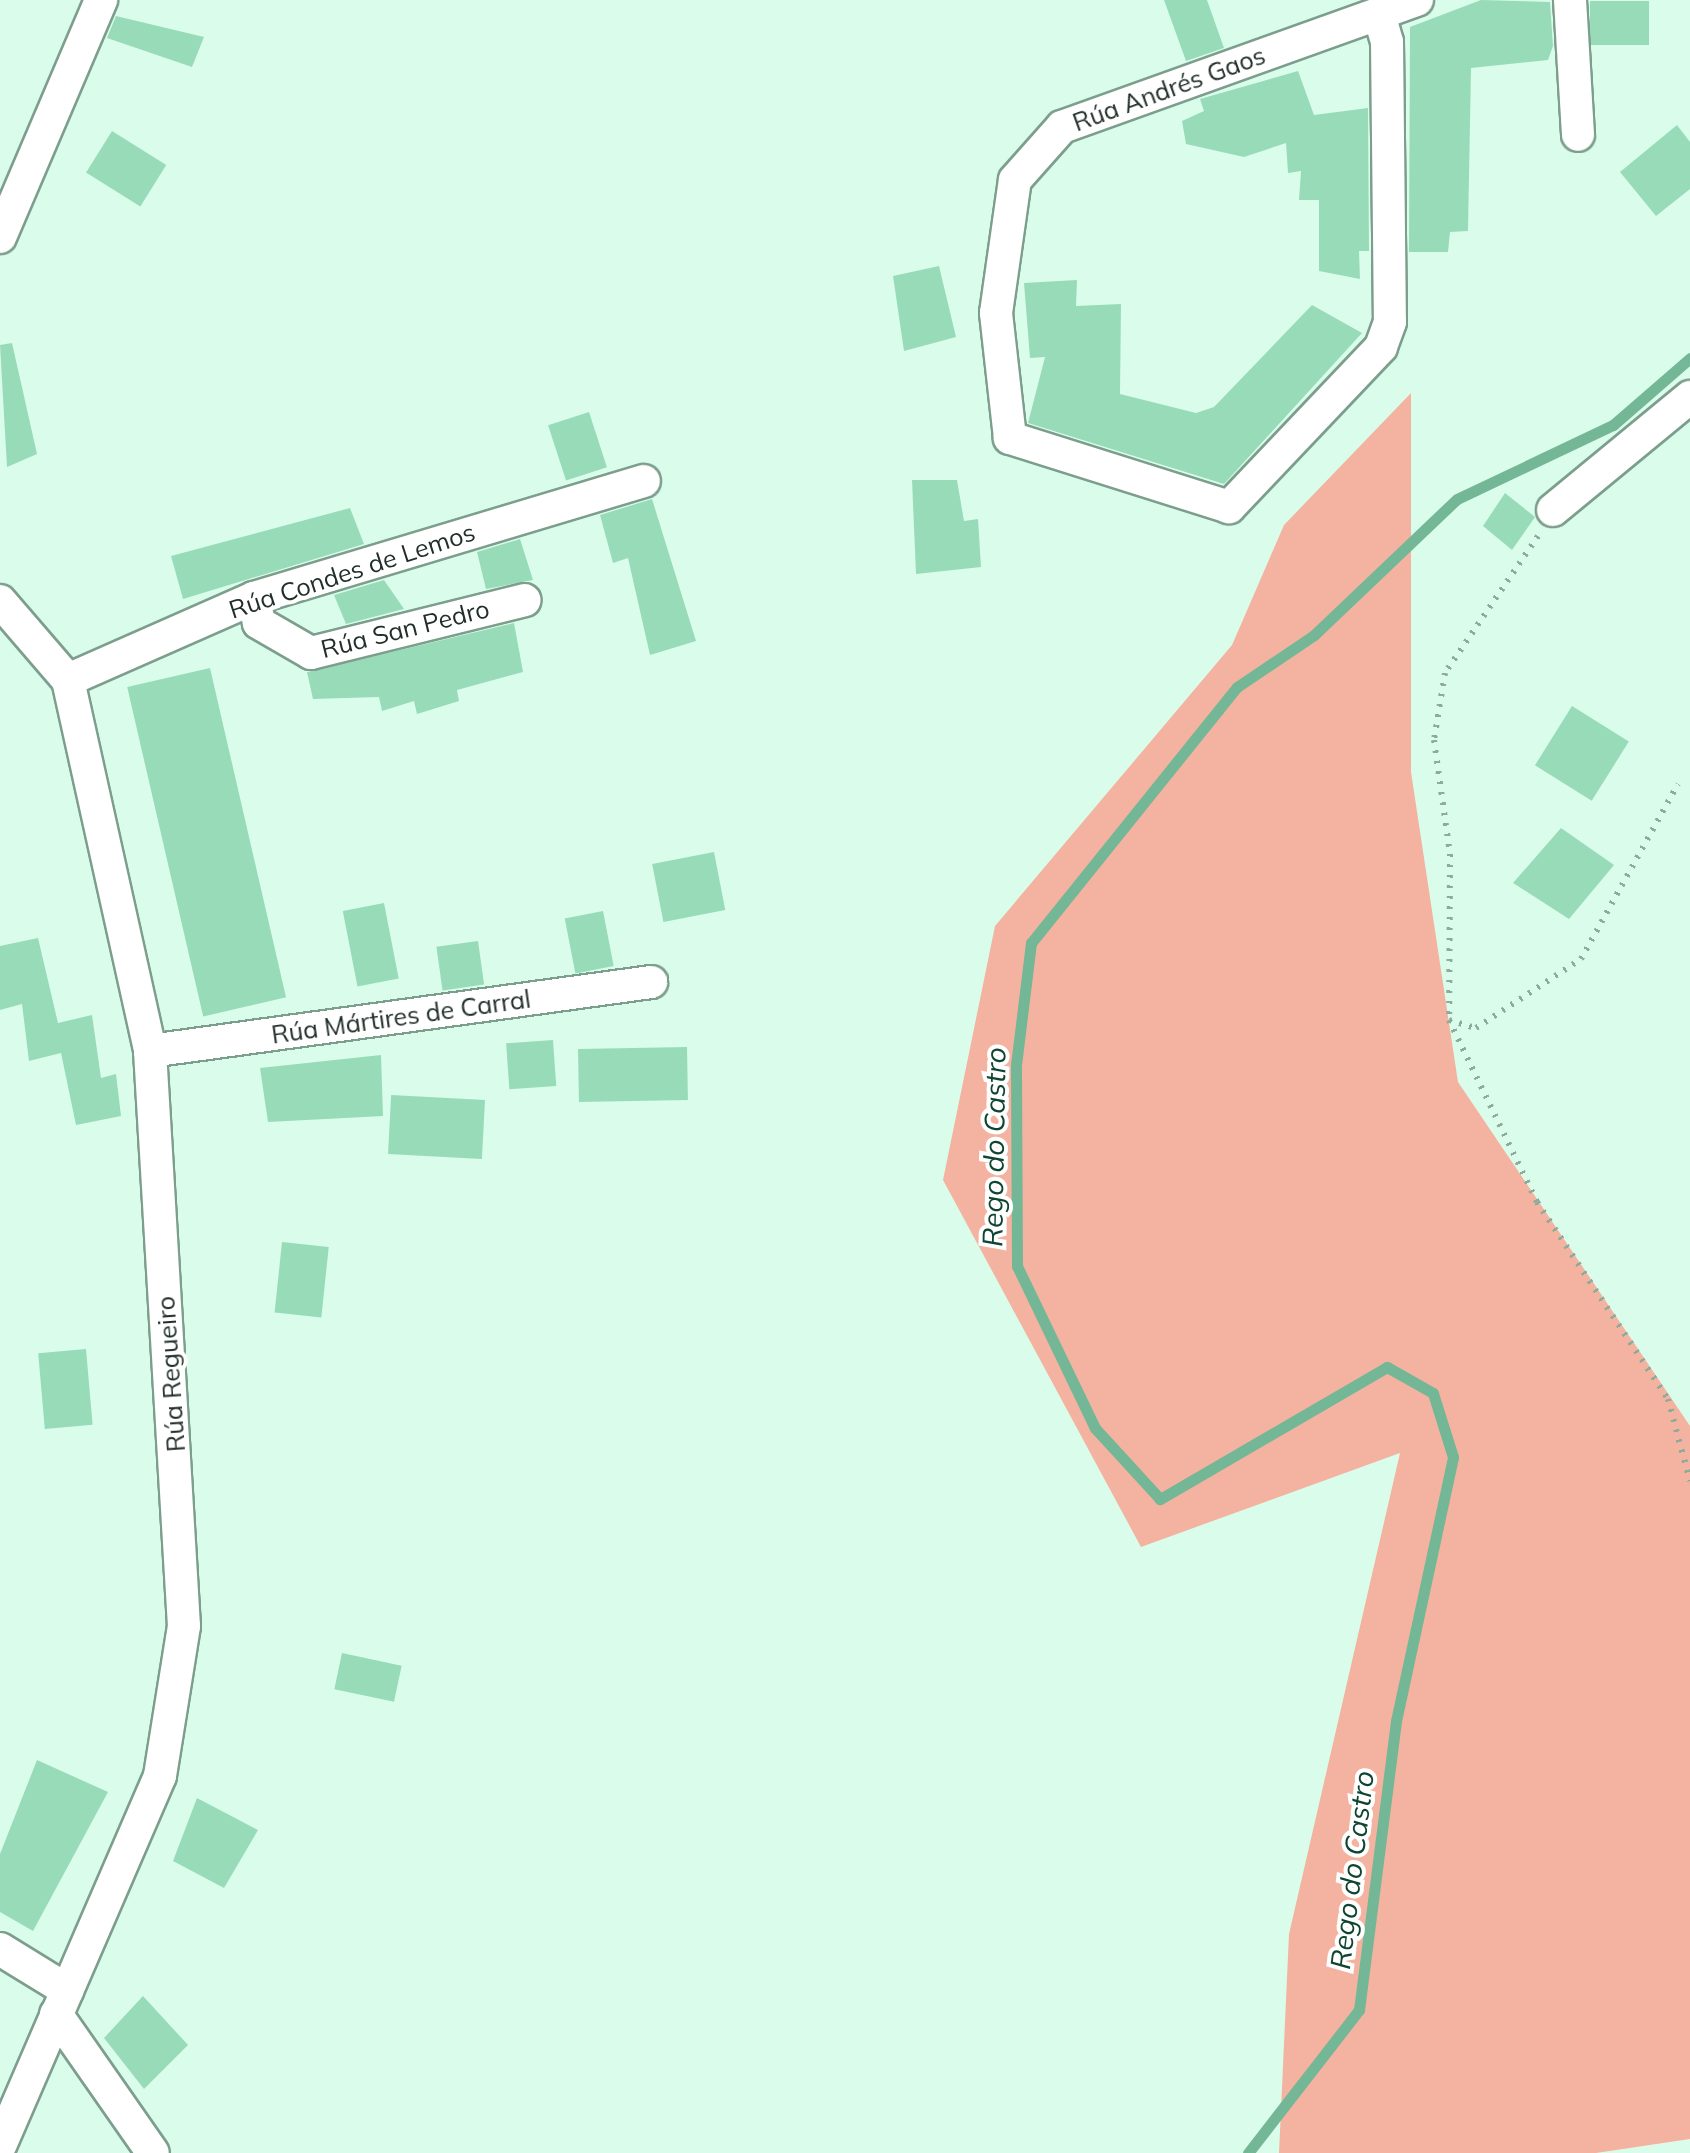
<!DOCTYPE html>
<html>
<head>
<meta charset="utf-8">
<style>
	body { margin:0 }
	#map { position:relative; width:1690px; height:2153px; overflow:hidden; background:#dafdeb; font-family:Mulish,sans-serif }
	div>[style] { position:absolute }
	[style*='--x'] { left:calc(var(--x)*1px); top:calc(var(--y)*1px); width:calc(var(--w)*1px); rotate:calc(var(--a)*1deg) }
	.green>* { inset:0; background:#f4b3a0 }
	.stream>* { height:11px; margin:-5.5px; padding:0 5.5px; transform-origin:5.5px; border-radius:5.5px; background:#74b796 }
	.building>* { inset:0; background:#98dbb9; transform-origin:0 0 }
	.path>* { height:6px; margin-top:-3px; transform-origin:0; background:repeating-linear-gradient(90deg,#8fa99c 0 2.5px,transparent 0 10.5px) }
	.roads { filter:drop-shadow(2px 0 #7d9e8d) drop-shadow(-2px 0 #7d9e8d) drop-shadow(0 2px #7d9e8d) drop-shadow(0 -2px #7d9e8d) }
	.street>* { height:32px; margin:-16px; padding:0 16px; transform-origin:16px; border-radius:16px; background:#fff }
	span { translate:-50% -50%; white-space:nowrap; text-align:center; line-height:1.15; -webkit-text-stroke:8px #fff; paint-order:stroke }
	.street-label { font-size:25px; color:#212f28 }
	.water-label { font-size:28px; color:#0e4530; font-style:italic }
</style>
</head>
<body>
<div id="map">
	<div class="green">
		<i style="clip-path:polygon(1411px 393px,1411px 772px,1458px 1082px,1690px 1426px,1690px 2139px,1596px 2153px,1279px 2153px,1289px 1934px,1400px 1453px,1141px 1547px,943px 1180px,995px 926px,1232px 645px,1284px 525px)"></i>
	</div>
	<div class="stream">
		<i style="--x:1248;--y:2153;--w:181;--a:-52.2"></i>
		<i style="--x:1359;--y:2010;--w:291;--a:-82.7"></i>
		<i style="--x:1396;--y:1721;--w:270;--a:-77.8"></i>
		<i style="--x:1453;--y:1457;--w:67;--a:-107.4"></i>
		<i style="--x:1433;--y:1393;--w:53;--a:-150.5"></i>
		<i style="--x:1387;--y:1367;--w:263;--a:149.8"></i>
		<i style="--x:1160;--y:1499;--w:96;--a:-132.5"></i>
		<i style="--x:1095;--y:1428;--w:180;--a:-115.7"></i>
		<i style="--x:1017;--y:1266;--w:201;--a:-90.3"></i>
		<i style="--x:1016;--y:1065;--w:123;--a:-83"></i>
		<i style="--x:1031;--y:943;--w:329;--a:-51.2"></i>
		<i style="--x:1237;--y:687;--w:93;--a:-34"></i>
		<i style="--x:1314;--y:635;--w:197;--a:-43.6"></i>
		<i style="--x:1457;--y:499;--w:173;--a:-25.4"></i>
		<i style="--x:1613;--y:425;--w:102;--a:-41"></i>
	</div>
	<div class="building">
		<i style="clip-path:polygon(1164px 0,1207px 0,1224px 48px,1186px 61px)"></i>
		<i style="clip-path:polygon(1481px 0,1550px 2px,1553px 46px,1548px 60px,1471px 68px,1468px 231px,1450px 232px,1448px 252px,1409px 252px,1410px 27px)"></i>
		<i style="left:1590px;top:1px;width:59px;height:44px"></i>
		<i style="clip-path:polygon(116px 16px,204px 37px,192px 67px,107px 38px)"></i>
		<i style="clip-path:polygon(1298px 71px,1314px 115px,1368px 108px,1369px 251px,1359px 251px,1360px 279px,1319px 271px,1319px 200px,1299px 200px,1301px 171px,1288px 173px,1286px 143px,1244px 157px,1186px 144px,1182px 121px,1204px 111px,1200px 99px)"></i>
		<i style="clip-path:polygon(1677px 125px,1690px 142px,1690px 189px,1656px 216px,1620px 172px)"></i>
		<i style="left:112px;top:131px;width:64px;height:49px;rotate:32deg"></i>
		<i style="clip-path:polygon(939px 266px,956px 337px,904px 351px,893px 276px)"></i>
		<i style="clip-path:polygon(1077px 280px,1076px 306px,1121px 304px,1120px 394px,1196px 413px,1214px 407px,1312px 305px,1362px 333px,1224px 484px,1028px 423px,1045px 357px,1030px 358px,1024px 283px)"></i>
		<i style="clip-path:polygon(12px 343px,37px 454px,7px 467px,0 345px)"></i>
		<i style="left:589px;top:412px;width:58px;height:43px;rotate:72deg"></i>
		<i style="clip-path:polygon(912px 480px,957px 480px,964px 521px,978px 519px,981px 567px,916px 574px)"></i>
		<i style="clip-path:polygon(1505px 493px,1535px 517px,1512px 550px,1483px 526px)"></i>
		<i style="clip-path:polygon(652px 499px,696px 641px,650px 655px,628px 558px,613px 563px,600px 515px)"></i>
		<i style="clip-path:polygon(350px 508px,364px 544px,183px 599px,171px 556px)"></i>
		<i style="clip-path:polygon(520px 539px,533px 580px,486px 589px,477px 552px)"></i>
		<i style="clip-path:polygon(384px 580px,404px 609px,346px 624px,334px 595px)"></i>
		<i style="clip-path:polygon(514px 623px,523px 672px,457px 690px,459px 701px,417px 714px,414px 701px,382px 711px,379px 697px,313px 699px,307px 672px)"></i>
		<i style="left:210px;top:668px;width:338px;height:85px;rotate:77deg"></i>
		<i style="left:1572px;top:706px;width:67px;height:70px;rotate:32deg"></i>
		<i style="clip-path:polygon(1561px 828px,1614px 865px,1569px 919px,1513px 883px)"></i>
		<i style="left:714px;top:852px;width:59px;height:63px;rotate:79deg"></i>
		<i style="left:384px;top:903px;width:77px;height:42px;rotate:79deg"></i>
		<i style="left:603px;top:911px;width:56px;height:39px;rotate:79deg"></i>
		<i style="clip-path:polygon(38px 938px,58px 1023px,92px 1015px,101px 1078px,116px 1074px,121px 1116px,76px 1125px,61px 1053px,29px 1061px,22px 1004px,0 1010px,0 946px)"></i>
		<i style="left:478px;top:941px;width:44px;height:42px;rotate:82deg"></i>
		<i style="left:553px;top:1040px;width:46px;height:47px;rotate:86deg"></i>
		<i style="left:687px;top:1047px;width:53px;height:109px;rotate:89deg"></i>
		<i style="clip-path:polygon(381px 1055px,383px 1116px,268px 1122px,260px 1068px)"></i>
		<i style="left:485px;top:1100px;width:59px;height:94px;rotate:93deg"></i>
		<i style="left:282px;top:1242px;width:47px;height:71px;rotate:6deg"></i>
		<i style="left:86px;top:1349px;width:76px;height:48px;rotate:85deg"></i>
		<i style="left:342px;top:1653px;width:61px;height:37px;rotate:12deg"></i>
		<i style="clip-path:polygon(37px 1760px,108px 1792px,33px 1931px,0 1912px,0 1854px)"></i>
		<i style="clip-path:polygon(197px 1798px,258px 1830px,224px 1888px,173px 1861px)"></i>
		<i style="clip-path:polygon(143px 1996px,188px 2045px,144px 2089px,104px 2038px)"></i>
	</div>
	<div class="path">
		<i style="--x:1538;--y:536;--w:166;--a:124.2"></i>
		<i style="--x:1445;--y:673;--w:68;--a:99.3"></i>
		<i style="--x:1434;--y:740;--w:115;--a:82"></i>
		<i style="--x:1450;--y:854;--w:166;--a:90.3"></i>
		<i style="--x:1449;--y:1020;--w:28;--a:17"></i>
		<i style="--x:1476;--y:1028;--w:126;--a:-33.3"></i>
		<i style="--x:1581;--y:959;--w:200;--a:-61"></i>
		<i style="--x:1449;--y:1020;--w:202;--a:64.2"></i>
		<i style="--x:1537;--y:1202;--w:237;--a:56.4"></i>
		<i style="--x:1668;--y:1399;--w:85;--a:75"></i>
	</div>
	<div class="roads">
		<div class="street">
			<i style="--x:1570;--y:0;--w:135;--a:86.6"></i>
			<i style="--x:1379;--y:14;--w:29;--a:74"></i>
			<i style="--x:1387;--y:42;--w:280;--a:89.4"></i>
			<i style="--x:1390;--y:322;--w:27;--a:110"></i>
			<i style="--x:1381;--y:347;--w:221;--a:133.5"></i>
			<i style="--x:1229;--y:507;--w:230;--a:-162.5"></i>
			<i style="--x:1010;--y:438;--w:126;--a:-96.4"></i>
			<i style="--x:996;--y:313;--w:134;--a:-81.9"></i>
			<i style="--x:1015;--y:180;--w:71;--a:-48.4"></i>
			<i style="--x:1062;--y:127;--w:377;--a:-19.7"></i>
			<i style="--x:0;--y:237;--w:258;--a:-66.9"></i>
			<i style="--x:1553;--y:510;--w:178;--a:-39.5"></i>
			<i style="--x:254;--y:598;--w:25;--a:79"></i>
			<i style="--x:259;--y:623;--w:60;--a:30"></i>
			<i style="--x:311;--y:653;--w:220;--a:-13.9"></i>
			<i style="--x:0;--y:601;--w:104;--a:49.3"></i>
			<i style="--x:68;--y:680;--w:380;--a:77.5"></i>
			<i style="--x:150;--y:1051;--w:576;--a:86.62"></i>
			<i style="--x:184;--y:1626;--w:152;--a:99.1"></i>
			<i style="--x:160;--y:1776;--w:402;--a:113.4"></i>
			<i style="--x:68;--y:680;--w:203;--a:-23.8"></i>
			<i style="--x:254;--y:598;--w:407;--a:-16.7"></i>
			<i style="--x:150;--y:1051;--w:506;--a:-7.84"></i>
			<i style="--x:0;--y:1949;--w:79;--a:31.5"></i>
			<i style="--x:56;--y:2014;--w:169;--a:55.1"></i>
		</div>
	</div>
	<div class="street-label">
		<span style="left:1169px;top:89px;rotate:-20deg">Rúa Andrés Gaos</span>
		<span style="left:352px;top:571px;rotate:-18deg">Rúa Condes de Lemos</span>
		<span style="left:405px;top:629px;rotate:-14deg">Rúa San Pedro</span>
		<span style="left:401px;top:1017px;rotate:-8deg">Rúa Mártires de Carral</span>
		<span style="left:171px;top:1374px;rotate:-94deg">Rúa Regueiro</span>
	</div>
	<div class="water-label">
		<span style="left:994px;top:1147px;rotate:-89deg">Rego do Castro</span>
		<span style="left:1352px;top:1870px;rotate:-83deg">Rego do Castro</span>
	</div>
</div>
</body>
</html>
